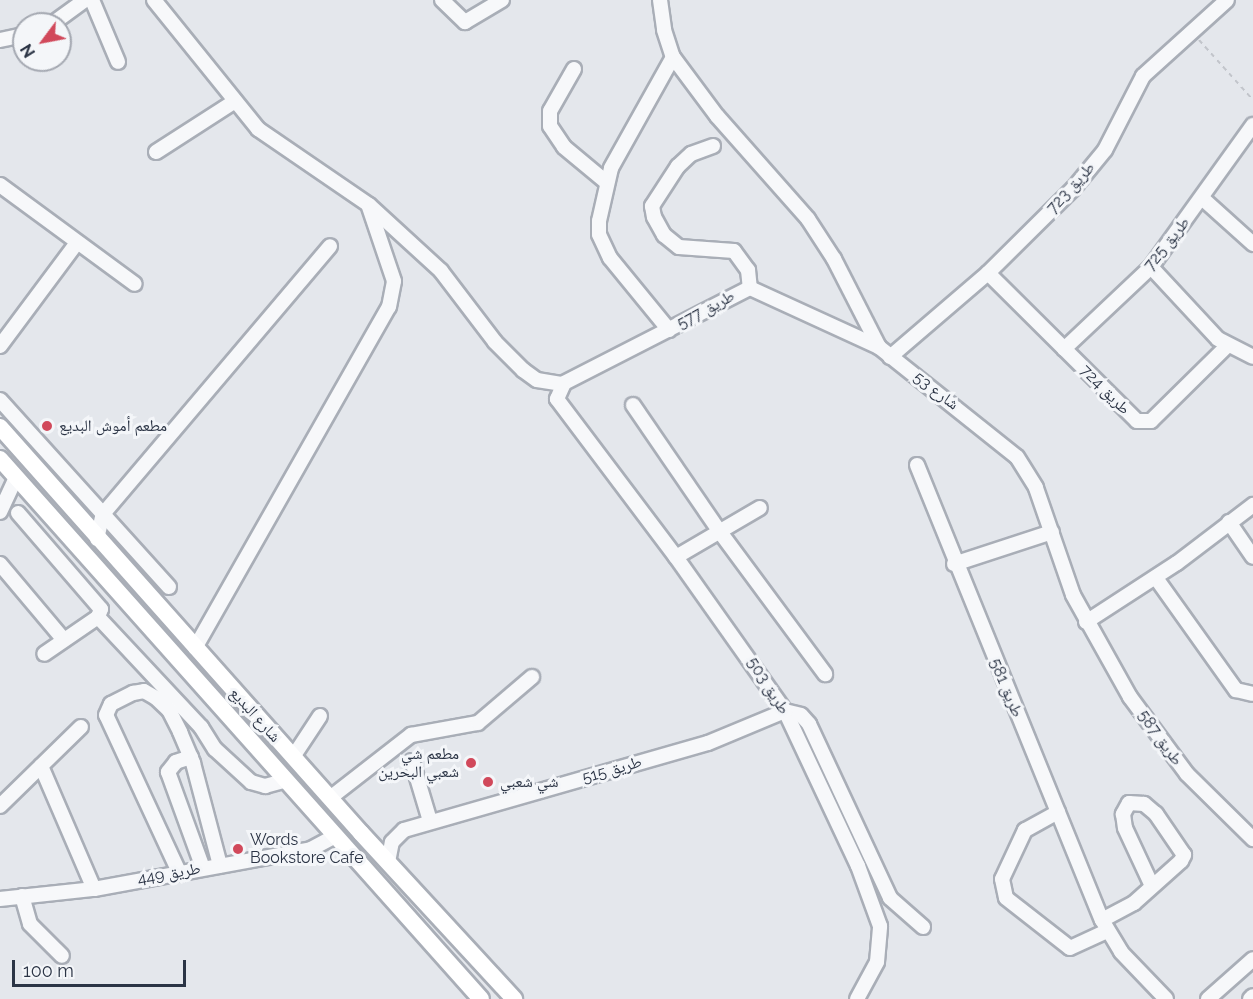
<!DOCTYPE html>
<html>
<head>
<meta charset="utf-8">
<style>
	body { margin:0 }
	#map { position:relative; width:1253px; height:999px; overflow:hidden; background:#e4e7ec; font-family:Raleway,"Noto Naskh Arabic",sans-serif }
	div>[style] { position:absolute }
	[style*='--x'] { left:calc(var(--x)*1px); top:calc(var(--y)*1px); width:calc(var(--w)*1px); rotate:calc(var(--a)*1deg) }
	.path>* { height:2px; margin-top:-1px; transform-origin:0; background:repeating-linear-gradient(90deg,#c2c5cb 0 4.5px,transparent 0 9px) }
	.roads { filter:drop-shadow(2px 0 #a9aeb7) drop-shadow(-2px 0 #a9aeb7) drop-shadow(0 2px #a9aeb7) drop-shadow(0 -2px #a9aeb7) }
	.minor>* { height:14px; margin:-7px; padding:0 7px; transform-origin:7px; border-radius:7px; background:#f7f8fa }
	.major>* { height:16px; margin:-8px; padding:0 8px; transform-origin:8px; border-radius:8px; background:#fff }
	.dots>* { width:16px; height:16px; translate:-50% -50%; box-sizing:border-box; border:3px solid #f4f6f9; border-radius:50% }
	span { translate:-50% -50%; white-space:nowrap; text-align:center; line-height:1.15; -webkit-text-stroke:6px #f4f6f9; paint-order:stroke }
	.street-label { font-size:16px; color:#2b3445 }
	.poi-label { font-size:16px; color:#2b3445 }
	.left { translate:0 -50%; text-align:left }
	.right { translate:-100% -50%; text-align:right }
	.north { position:absolute; left:12px; top:12px; width:60px; height:60px; box-sizing:border-box; background:#f4f6f9; border:2px solid #a4a8b1; border-radius:50%; rotate:238deg; font-size:16px; font-weight:700; line-height:24px; text-align:center; color:#2b3445 }
	.north::after { content:''; display:block; margin:auto; width:21px; height:27px; background:#d1495b; clip-path:polygon(50% 0,100% 100%,50% 72%,0 100%) }
	.scale { position:absolute; left:12px; top:960px; width:174px; height:27px; box-sizing:border-box; border:3px solid #2b3445; border-top:0; padding-left:8px; font-size:18px; line-height:21px; white-space:nowrap; color:#2b3445; -webkit-text-stroke:4px #f4f6f9; paint-order:stroke }
</style>
</head>
<body>
<div id="map">
	<div class="path">
		<i style="--x:1199;--y:40;--w:81;--a:48"></i>
	</div>
	<div class="roads">
		<div class="minor">
			<i style="--x:92;--y:0;--w:67;--a:67.2"></i>
			<i style="--x:154;--y:0;--w:166;--a:51.1"></i>
			<i style="--x:258;--y:129;--w:135;--a:34.4"></i>
			<i style="--x:369;--y:205;--w:98;--a:42.5"></i>
			<i style="--x:441;--y:271;--w:89;--a:52.7"></i>
			<i style="--x:495;--y:342;--w:40;--a:45"></i>
			<i style="--x:523;--y:370;--w:17;--a:36"></i>
			<i style="--x:537;--y:380;--w:26;--a:9"></i>
			<i style="--x:442;--y:0;--w:32;--a:44"></i>
			<i style="--x:465;--y:22;--w:43;--a:-30.7"></i>
			<i style="--x:660;--y:0;--w:30;--a:82"></i>
			<i style="--x:664;--y:30;--w:28;--a:72"></i>
			<i style="--x:673;--y:57;--w:74;--a:53.3"></i>
			<i style="--x:717;--y:116;--w:137;--a:48.5"></i>
			<i style="--x:808;--y:219;--w:48;--a:57"></i>
			<i style="--x:834;--y:259;--w:99;--a:62.9"></i>
			<i style="--x:879;--y:347;--w:176;--a:38.6"></i>
			<i style="--x:1017;--y:457;--w:36;--a:58"></i>
			<i style="--x:1036;--y:488;--w:113;--a:70.9"></i>
			<i style="--x:1073;--y:595;--w:117;--a:60.8"></i>
			<i style="--x:1130;--y:697;--w:96;--a:53.5"></i>
			<i style="--x:1187;--y:774;--w:93;--a:44.6"></i>
			<i style="--x:52;--y:24;--w:41;--a:-36"></i>
			<i style="--x:0;--y:40;--w:25;--a:-12"></i>
			<i style="--x:574;--y:69;--w:48;--a:119.7"></i>
			<i style="--x:550;--y:111;--w:15;--a:90"></i>
			<i style="--x:550;--y:126;--w:25;--a:56"></i>
			<i style="--x:564;--y:147;--w:55;--a:39.8"></i>
			<i style="--x:713;--y:146;--w:23;--a:160"></i>
			<i style="--x:691;--y:154;--w:18;--a:137"></i>
			<i style="--x:678;--y:166;--w:48;--a:123"></i>
			<i style="--x:652;--y:206;--w:11;--a:80"></i>
			<i style="--x:654;--y:217;--w:21;--a:61"></i>
			<i style="--x:664;--y:235;--w:19;--a:39"></i>
			<i style="--x:679;--y:247;--w:55;--a:4.2"></i>
			<i style="--x:734;--y:251;--w:24;--a:54"></i>
			<i style="--x:748;--y:270;--w:18;--a:84"></i>
			<i style="--x:156;--y:152;--w:94;--a:-32.8"></i>
			<i style="--x:0;--y:185;--w:167;--a:36.3"></i>
			<i style="--x:1202;--y:198;--w:69;--a:42"></i>
			<i style="--x:1151;--y:267;--w:98;--a:47.1"></i>
			<i style="--x:1218;--y:339;--w:39;--a:27"></i>
			<i style="--x:988;--y:273;--w:210;--a:44.8"></i>
			<i style="--x:1137;--y:421;--w:14;--a:0"></i>
			<i style="--x:1151;--y:421;--w:107;--a:-44.6"></i>
			<i style="--x:669;--y:330;--w:93;--a:-129.3"></i>
			<i style="--x:610;--y:258;--w:26;--a:-115"></i>
			<i style="--x:599;--y:234;--w:13;--a:-90"></i>
			<i style="--x:599;--y:221;--w:54;--a:-77.2"></i>
			<i style="--x:611;--y:168;--w:127;--a:-60.8"></i>
			<i style="--x:0;--y:346;--w:127;--a:-53.3"></i>
			<i style="--x:1064;--y:349;--w:120;--a:-43.3"></i>
			<i style="--x:1151;--y:267;--w:175;--a:-54.3"></i>
			<i style="--x:890;--y:357;--w:129;--a:-40.6"></i>
			<i style="--x:988;--y:273;--w:120;--a:-44.7"></i>
			<i style="--x:1073;--y:189;--w:50;--a:-50.6"></i>
			<i style="--x:1105;--y:150;--w:83;--a:-62.8"></i>
			<i style="--x:1143;--y:76;--w:113;--a:-42.1"></i>
			<i style="--x:0;--y:400;--w:252;--a:47.9"></i>
			<i style="--x:633;--y:405;--w:154;--a:55.6"></i>
			<i style="--x:720;--y:532;--w:177;--a:53.5"></i>
			<i style="--x:917;--y:465;--w:491;--a:67.9"></i>
			<i style="--x:1102;--y:920;--w:37;--a:59"></i>
			<i style="--x:1121;--y:952;--w:65;--a:46.2"></i>
			<i style="--x:0;--y:512;--w:38;--a:-65"></i>
			<i style="--x:18;--y:513;--w:127;--a:49.2"></i>
			<i style="--x:101;--y:609;--w:9;--a:111"></i>
			<i style="--x:98;--y:617;--w:65;--a:145.6"></i>
			<i style="--x:1229;--y:522;--w:42;--a:55.6"></i>
			<i style="--x:97;--y:539;--w:26;--a:-77"></i>
			<i style="--x:103;--y:514;--w:351;--a:-49.7"></i>
			<i style="--x:676;--y:557;--w:97;--a:-30.3"></i>
			<i style="--x:0;--y:564;--w:99;--a:49.9"></i>
			<i style="--x:954;--y:564;--w:103;--a:-18.1"></i>
			<i style="--x:1156;--y:578;--w:138;--a:54.5"></i>
			<i style="--x:1236;--y:690;--w:17;--a:13"></i>
			<i style="--x:98;--y:617;--w:151;--a:46.9"></i>
			<i style="--x:201;--y:727;--w:26;--a:58"></i>
			<i style="--x:215;--y:749;--w:49;--a:42.5"></i>
			<i style="--x:251;--y:782;--w:15;--a:16"></i>
			<i style="--x:265;--y:786;--w:20;--a:-15"></i>
			<i style="--x:1086;--y:622;--w:108;--a:-33"></i>
			<i style="--x:1177;--y:563;--w:96;--a:-37.3"></i>
			<i style="--x:195;--y:648;--w:392;--a:-60.4"></i>
			<i style="--x:389;--y:307;--w:26;--a:-79"></i>
			<i style="--x:394;--y:281;--w:78;--a:-108.7"></i>
			<i style="--x:785;--y:711;--w:16;--a:14"></i>
			<i style="--x:801;--y:715;--w:12;--a:48"></i>
			<i style="--x:809;--y:724;--w:192;--a:65"></i>
			<i style="--x:890;--y:898;--w:44;--a:41.3"></i>
			<i style="--x:191;--y:757;--w:16;--a:162"></i>
			<i style="--x:176;--y:762;--w:13;--a:129"></i>
			<i style="--x:168;--y:772;--w:102;--a:70"></i>
			<i style="--x:293;--y:757;--w:49;--a:-56.6"></i>
			<i style="--x:412;--y:761;--w:63;--a:73.3"></i>
			<i style="--x:41;--y:766;--w:134;--a:66.7"></i>
			<i style="--x:330;--y:798;--w:103;--a:-37.9"></i>
			<i style="--x:411;--y:735;--w:68;--a:-10.2"></i>
			<i style="--x:478;--y:723;--w:71;--a:-40.4"></i>
			<i style="--x:0;--y:806;--w:113;--a:-44.3"></i>
			<i style="--x:1058;--y:812;--w:38;--a:151"></i>
			<i style="--x:1025;--y:830;--w:54;--a:115.1"></i>
			<i style="--x:1002;--y:879;--w:19;--a:78"></i>
			<i style="--x:1006;--y:898;--w:81;--a:38"></i>
			<i style="--x:1070;--y:948;--w:41;--a:-24.7"></i>
			<i style="--x:388;--y:862;--w:20;--a:-79"></i>
			<i style="--x:392;--y:842;--w:17;--a:-45"></i>
			<i style="--x:404;--y:830;--w:316;--a:-16"></i>
			<i style="--x:708;--y:743;--w:83;--a:-22.6"></i>
			<i style="--x:179;--y:872;--w:173;--a:-114.9"></i>
			<i style="--x:106;--y:715;--w:12;--a:-66"></i>
			<i style="--x:111;--y:704;--w:25;--a:-27"></i>
			<i style="--x:133;--y:693;--w:11;--a:-10"></i>
			<i style="--x:144;--y:691;--w:14;--a:30"></i>
			<i style="--x:156;--y:698;--w:18;--a:43"></i>
			<i style="--x:169;--y:710;--w:25;--a:63"></i>
			<i style="--x:180;--y:732;--w:34;--a:67"></i>
			<i style="--x:193;--y:763;--w:106;--a:75.2"></i>
			<i style="--x:22;--y:896;--w:29;--a:74"></i>
			<i style="--x:30;--y:924;--w:45;--a:45"></i>
			<i style="--x:0;--y:899;--w:95;--a:-6.1"></i>
			<i style="--x:94;--y:889;--w:221;--a:-10.4"></i>
			<i style="--x:311;--y:849;--w:26;--a:-28"></i>
			<i style="--x:1102;--y:920;--w:36;--a:-28"></i>
			<i style="--x:1134;--y:903;--w:63;--a:-41.8"></i>
			<i style="--x:1181;--y:861;--w:7;--a:-63"></i>
			<i style="--x:1184;--y:855;--w:50;--a:-124.3"></i>
			<i style="--x:1156;--y:814;--w:16;--a:-140"></i>
			<i style="--x:1144;--y:804;--w:15;--a:-176"></i>
			<i style="--x:1129;--y:803;--w:13;--a:119"></i>
			<i style="--x:1123;--y:814;--w:14;--a:82"></i>
			<i style="--x:1125;--y:828;--w:64;--a:65"></i>
			<i style="--x:857;--y:999;--w:42;--a:-61.6"></i>
			<i style="--x:877;--y:962;--w:36;--a:-85"></i>
			<i style="--x:880;--y:926;--w:64;--a:-110.1"></i>
			<i style="--x:858;--y:866;--w:171;--a:-115.2"></i>
			<i style="--x:785;--y:711;--w:189;--a:-125.3"></i>
			<i style="--x:676;--y:557;--w:198;--a:-127"></i>
			<i style="--x:557;--y:399;--w:17;--a:-66"></i>
			<i style="--x:564;--y:383;--w:209;--a:-27.1"></i>
			<i style="--x:750;--y:288;--w:142;--a:24.6"></i>
			<i style="--x:1208;--y:999;--w:60;--a:-41.6"></i>
			<i style="--x:1250;--y:999;--w:4;--a:-45"></i>
		</div>
		<div class="major">
			<i style="--x:0;--y:427;--w:543;--a:48.36"></i>
			<i style="--x:361;--y:833;--w:226;--a:47.3"></i>
			<i style="--x:0;--y:459;--w:723;--a:48.31"></i>
		</div>
	</div>
	<div class="dots">
		<i style="left:47px;top:426px;background:#d1495b"></i>
		<i style="left:471px;top:763px;background:#d1495b"></i>
		<i style="left:488px;top:782px;background:#d1495b"></i>
		<i style="left:238px;top:849px;background:#d1495b"></i>
	</div>
	<div class="street-label">
		<span style="left:1071px;top:188px;rotate:-48deg">طريق 723</span>
		<span style="left:1167px;top:244px;rotate:-52deg">طريق 725</span>
		<span style="left:706px;top:310px;rotate:-29deg">طريق 577</span>
		<span style="left:1105px;top:390px;rotate:45deg">طريق 724</span>
		<span style="left:936px;top:391px;rotate:37deg">شارع 53</span>
		<span style="left:768px;top:686px;rotate:57deg">طريق 503</span>
		<span style="left:1006px;top:688px;rotate:67deg">طريق 581</span>
		<span style="left:255px;top:715px;rotate:48deg">شارع البديع</span>
		<span style="left:1160px;top:738px;rotate:54deg">طريق 587</span>
		<span style="left:612px;top:770px;rotate:-16deg">طريق 515</span>
		<span style="left:169px;top:874px;rotate:-10deg">طريق 449</span>
	</div>
	<div class="poi-label">
		<span class="left" style="left:59px;top:426px">مطعم أموش البديع</span>
		<span class="right" style="left:459px;top:763px">مطعم شي<br>شعبي البحرين</span>
		<span class="left" style="left:500px;top:782px">شي شعبي</span>
		<span class="left" style="left:250px;top:849px">Words<br>Bookstore Cafe</span>
	</div>
	<div class="north">N</div>
	<div class="scale">100 m</div>
</div>
</body>
</html>
